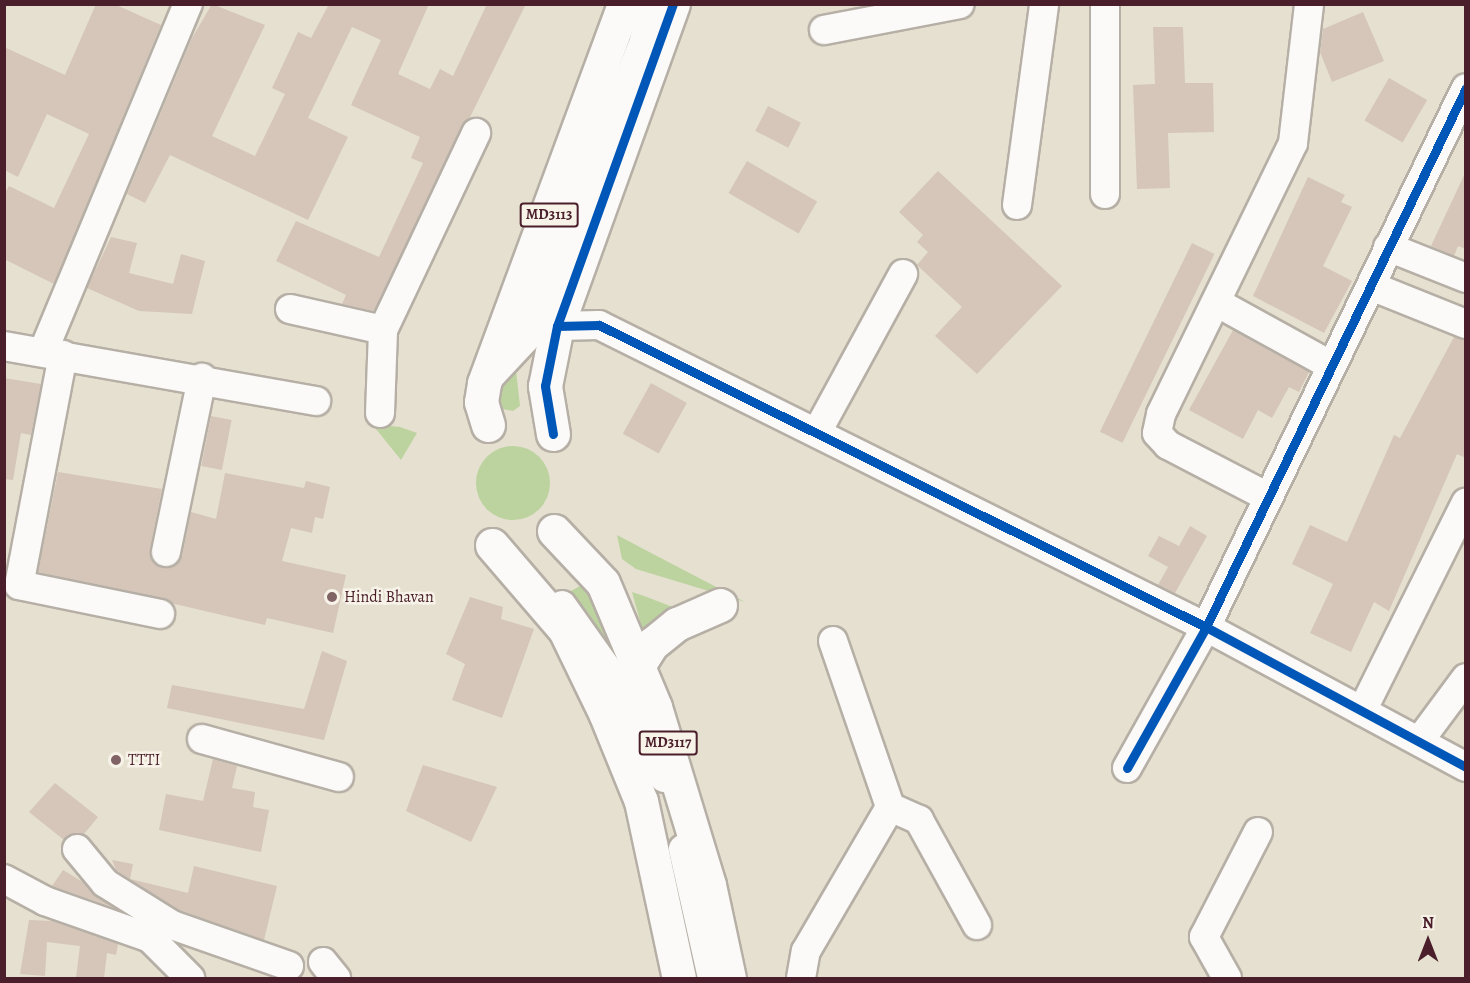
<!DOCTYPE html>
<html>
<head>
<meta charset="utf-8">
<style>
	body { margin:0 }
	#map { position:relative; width:1470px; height:983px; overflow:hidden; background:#e5e0cf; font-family:Alegreya,serif }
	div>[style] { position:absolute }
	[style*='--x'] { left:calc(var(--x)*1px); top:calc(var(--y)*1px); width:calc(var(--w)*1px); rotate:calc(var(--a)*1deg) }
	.green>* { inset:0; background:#bcd39f }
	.round { border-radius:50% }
	.building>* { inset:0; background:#d5c6b9; transform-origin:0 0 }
	.roads { filter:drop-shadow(2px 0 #b6afa6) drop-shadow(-2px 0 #b6afa6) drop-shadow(0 2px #b6afa6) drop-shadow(0 -2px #b6afa6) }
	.minor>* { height:28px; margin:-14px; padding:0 14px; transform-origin:14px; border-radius:14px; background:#fbfaf8 }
	.major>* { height:33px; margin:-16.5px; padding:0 16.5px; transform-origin:16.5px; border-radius:16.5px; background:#fbfaf8 }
	.cycleway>* { height:9px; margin:-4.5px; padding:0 4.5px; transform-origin:4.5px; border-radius:4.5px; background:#0057b8 }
	.dots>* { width:16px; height:16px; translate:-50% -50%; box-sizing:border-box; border:3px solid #f7f3e8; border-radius:50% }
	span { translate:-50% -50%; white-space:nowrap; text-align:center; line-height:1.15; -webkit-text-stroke:5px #f7f3e8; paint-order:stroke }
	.shield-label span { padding:2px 4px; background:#f7f3e8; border:2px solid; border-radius:4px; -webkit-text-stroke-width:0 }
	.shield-label { font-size:15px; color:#4a1f2b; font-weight:700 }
	.poi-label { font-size:16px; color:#4a1f2b }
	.left { translate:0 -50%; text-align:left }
	.frame { position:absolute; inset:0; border:6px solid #4a1f2b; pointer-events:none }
	.north { position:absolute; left:1398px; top:911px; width:60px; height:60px; -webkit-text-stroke:4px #f7f3e8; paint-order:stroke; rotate:0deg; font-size:16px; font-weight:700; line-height:24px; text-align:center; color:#4a1f2b }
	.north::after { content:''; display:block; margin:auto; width:21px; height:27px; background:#4a1f2b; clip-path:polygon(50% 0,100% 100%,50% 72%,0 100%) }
</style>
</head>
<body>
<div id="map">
	<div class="green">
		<i style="clip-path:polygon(515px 362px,520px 406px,513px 411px,503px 409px,499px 396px)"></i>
		<i style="clip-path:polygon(372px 424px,400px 427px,417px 433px,401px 460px)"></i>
		<i class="round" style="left:476px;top:446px;width:74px;height:74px"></i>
		<i style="clip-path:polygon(617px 535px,653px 554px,745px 602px,636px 569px,622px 559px)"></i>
		<i style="clip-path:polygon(580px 586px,589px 590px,603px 624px,609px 663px,564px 595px)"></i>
		<i style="clip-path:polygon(632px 592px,644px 596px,678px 609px,645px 639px)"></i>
	</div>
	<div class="building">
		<i style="clip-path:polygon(96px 4px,114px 4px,161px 25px,54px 284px,4px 259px,4px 194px,9px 186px,54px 208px,89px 134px,47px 114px,18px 177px,4px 170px,4px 47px,65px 75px)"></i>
		<i style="clip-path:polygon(212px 4px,265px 25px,212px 136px,255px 156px,285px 94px,272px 88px,298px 32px,311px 38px,329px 4px,429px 4px,398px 74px,430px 89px,440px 69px,453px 76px,487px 4px,526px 4px,374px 311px,342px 304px,346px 295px,276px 261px,296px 221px,379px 257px,423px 163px,411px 158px,420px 137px,351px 105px,381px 40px,352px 27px,308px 118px,348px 137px,308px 220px,170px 155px,145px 203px,127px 194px,192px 38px)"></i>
		<i style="clip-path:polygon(1363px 12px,1384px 61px,1332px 82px,1320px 52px,1323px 29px)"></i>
		<i style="clip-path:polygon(1153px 27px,1183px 27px,1185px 83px,1213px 83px,1214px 132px,1168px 133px,1170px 188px,1137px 189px,1133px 85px,1155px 84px)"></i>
		<i style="left:1389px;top:78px;width:44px;height:49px;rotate:30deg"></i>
		<i style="left:768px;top:106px;width:37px;height:28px;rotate:27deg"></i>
		<i style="left:747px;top:161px;width:81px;height:37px;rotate:30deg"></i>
		<i style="clip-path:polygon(938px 171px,1062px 286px,977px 374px,935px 336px,962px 307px,917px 265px,928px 252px,917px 242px,923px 235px,899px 212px)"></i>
		<i style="clip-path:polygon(1466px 171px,1466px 249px,1458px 246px,1454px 256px,1431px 246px)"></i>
		<i style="clip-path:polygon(1308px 177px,1345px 195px,1341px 202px,1352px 207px,1323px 266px,1352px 281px,1324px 333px,1253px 296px)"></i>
		<i style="clip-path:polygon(111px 237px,137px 243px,129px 273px,173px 284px,181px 254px,205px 261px,192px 314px,139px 311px,87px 288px)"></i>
		<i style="left:1192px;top:243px;width:25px;height:210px;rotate:26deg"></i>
		<i style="clip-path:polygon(1233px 330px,1309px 372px,1299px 392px,1289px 387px,1272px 418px,1258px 410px,1243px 439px,1189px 410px)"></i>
		<i style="clip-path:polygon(1454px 337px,1466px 340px,1466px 458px,1457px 454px,1389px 611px,1374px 602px,1351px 652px,1310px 633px,1333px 584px,1292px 564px,1310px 525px,1347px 542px,1394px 435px,1400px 438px)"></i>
		<i style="clip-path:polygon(4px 378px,41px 384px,31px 435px,21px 433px,13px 480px,4px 479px)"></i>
		<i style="left:651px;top:383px;width:41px;height:58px;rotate:29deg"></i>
		<i style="left:211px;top:416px;width:21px;height:51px;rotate:11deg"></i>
		<i style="clip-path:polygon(58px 472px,162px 489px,150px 549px,155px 564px,163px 568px,182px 556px,191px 512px,216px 519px,225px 473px,304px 488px,306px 481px,330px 487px,323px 519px,315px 517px,312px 533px,291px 528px,282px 561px,346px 575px,333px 633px,267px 618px,265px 625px,38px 572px)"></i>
		<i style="clip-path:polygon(1190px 526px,1207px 536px,1175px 593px,1158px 585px,1168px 567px,1148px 556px,1159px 536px,1179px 546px)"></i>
		<i style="clip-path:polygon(470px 597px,503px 607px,501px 619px,534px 629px,502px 718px,452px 700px,465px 664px,446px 654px)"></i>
		<i style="clip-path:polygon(322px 651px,347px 661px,324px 740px,167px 708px,172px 685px,304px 709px)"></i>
		<i style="clip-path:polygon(213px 759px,237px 766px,232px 788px,255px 792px,253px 807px,269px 810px,261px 852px,159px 830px,166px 794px,203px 801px)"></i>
		<i style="clip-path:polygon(423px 765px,497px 787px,471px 842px,406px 811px)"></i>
		<i style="clip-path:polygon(55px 783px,98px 817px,84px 834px,64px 840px,29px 812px)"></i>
		<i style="clip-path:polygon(112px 860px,133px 864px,130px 879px,116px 870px)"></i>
		<i style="clip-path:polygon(194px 866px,277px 886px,264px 940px,179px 910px,130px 879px,188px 893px)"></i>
		<i style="clip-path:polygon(63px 870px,83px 882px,113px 907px,52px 886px)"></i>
		<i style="clip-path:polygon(29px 920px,53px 921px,118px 944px,116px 955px,107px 953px,104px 978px,76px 978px,80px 946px,47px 942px,45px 976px,20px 974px)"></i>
	</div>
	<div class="roads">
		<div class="minor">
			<i style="--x:824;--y:30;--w:138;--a:-10.8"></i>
			<i style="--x:1105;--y:194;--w:190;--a:-90"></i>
			<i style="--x:1017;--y:205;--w:203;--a:-82.3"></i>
			<i style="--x:1388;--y:247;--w:84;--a:21.7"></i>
			<i style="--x:1371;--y:286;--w:102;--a:21.8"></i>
			<i style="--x:1216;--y:302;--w:132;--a:28.9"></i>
			<i style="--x:290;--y:309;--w:95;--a:12.7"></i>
			<i style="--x:557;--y:326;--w:42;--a:-1.4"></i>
			<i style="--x:599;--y:325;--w:678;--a:26.45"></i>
			<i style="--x:1206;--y:627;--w:295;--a:28.3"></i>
			<i style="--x:4;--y:346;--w:317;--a:10"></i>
			<i style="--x:43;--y:352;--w:377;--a:-67.4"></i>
			<i style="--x:63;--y:355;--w:234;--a:100.8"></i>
			<i style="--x:19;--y:585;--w:144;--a:11.6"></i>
			<i style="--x:484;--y:383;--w:60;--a:-47"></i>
			<i style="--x:525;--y:339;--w:321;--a:-68.2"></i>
			<i style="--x:644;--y:41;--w:38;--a:-78"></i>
			<i style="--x:380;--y:413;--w:83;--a:-87.9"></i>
			<i style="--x:383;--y:330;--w:218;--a:-64.7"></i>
			<i style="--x:817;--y:432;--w:180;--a:-61.4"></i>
			<i style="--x:1268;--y:497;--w:113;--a:-152.5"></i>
			<i style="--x:1168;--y:445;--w:16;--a:-133"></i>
			<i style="--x:1157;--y:433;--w:19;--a:-78"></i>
			<i style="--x:1161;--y:414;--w:301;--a:-64"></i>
			<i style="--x:1293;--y:143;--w:140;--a:-83.4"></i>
			<i style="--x:166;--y:552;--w:178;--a:-78.3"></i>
			<i style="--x:562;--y:605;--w:105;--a:54.7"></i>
			<i style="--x:623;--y:691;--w:96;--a:64.8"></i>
			<i style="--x:833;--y:641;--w:176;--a:71"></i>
			<i style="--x:890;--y:807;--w:32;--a:24"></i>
			<i style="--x:919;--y:820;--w:120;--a:61.1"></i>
			<i style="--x:1362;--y:711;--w:233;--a:-63.5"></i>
			<i style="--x:202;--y:739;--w:142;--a:15.5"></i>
			<i style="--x:1420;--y:740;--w:77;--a:-53.4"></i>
			<i style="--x:1127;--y:768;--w:162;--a:-60.7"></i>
			<i style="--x:1206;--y:627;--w:598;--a:-64.25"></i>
			<i style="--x:77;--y:849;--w:44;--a:50.5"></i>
			<i style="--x:105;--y:883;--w:79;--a:32.1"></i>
			<i style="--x:172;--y:925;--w:124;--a:19.3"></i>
			<i style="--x:683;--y:849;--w:132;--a:77.3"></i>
			<i style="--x:4;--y:879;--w:47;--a:28.2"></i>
			<i style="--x:45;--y:901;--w:111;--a:19.4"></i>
			<i style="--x:150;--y:938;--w:57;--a:45"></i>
			<i style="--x:323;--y:962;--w:21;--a:51"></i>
			<i style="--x:801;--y:978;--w:27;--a:-80"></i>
			<i style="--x:806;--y:951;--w:167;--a:-59.7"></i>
			<i style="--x:1227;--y:978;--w:47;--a:-119.3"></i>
			<i style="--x:1204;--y:937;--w:118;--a:-62.8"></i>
		</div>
		<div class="major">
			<i style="--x:488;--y:425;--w:24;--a:-107"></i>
			<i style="--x:481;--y:402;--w:19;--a:-81"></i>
			<i style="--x:484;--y:383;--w:404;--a:-69.7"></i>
			<i style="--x:553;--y:434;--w:49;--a:-99.5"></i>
			<i style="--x:545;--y:386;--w:61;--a:-78.7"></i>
			<i style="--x:557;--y:326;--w:342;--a:-70.2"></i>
			<i style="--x:554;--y:531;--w:71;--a:46.7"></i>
			<i style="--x:603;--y:583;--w:134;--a:67.2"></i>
			<i style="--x:655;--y:707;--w:186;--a:73.1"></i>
			<i style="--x:709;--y:885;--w:95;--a:77.9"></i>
			<i style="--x:492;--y:545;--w:112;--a:49.3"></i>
			<i style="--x:565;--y:630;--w:94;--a:64.2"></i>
			<i style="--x:606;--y:715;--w:93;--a:67.9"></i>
			<i style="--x:641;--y:801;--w:181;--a:77.9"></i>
			<i style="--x:638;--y:666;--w:26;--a:-58"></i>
			<i style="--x:652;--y:644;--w:32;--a:-39"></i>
			<i style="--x:677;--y:624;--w:47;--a:-23.8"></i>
		</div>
	</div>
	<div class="cycleway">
		<i style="--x:557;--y:326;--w:42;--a:-1.4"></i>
		<i style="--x:599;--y:325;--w:678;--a:26.45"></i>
		<i style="--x:1206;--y:627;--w:295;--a:28.3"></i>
		<i style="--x:553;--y:434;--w:49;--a:-99.5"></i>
		<i style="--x:545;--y:386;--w:61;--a:-78.7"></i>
		<i style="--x:557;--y:326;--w:342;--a:-70.2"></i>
		<i style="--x:1127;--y:768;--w:162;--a:-60.7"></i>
		<i style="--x:1206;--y:627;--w:598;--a:-64.25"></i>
	</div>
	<div class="dots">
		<i style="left:332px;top:597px;background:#806364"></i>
		<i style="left:116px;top:760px;background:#806364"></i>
	</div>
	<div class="shield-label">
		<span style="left:549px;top:215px">MD3113</span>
		<span style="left:668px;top:743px">MD3117</span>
	</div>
	<div class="poi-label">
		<span class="left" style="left:344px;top:597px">Hindi Bhavan</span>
		<span class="left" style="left:128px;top:760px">TTTI</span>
	</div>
	<div class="frame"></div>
	<div class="north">N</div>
</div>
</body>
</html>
